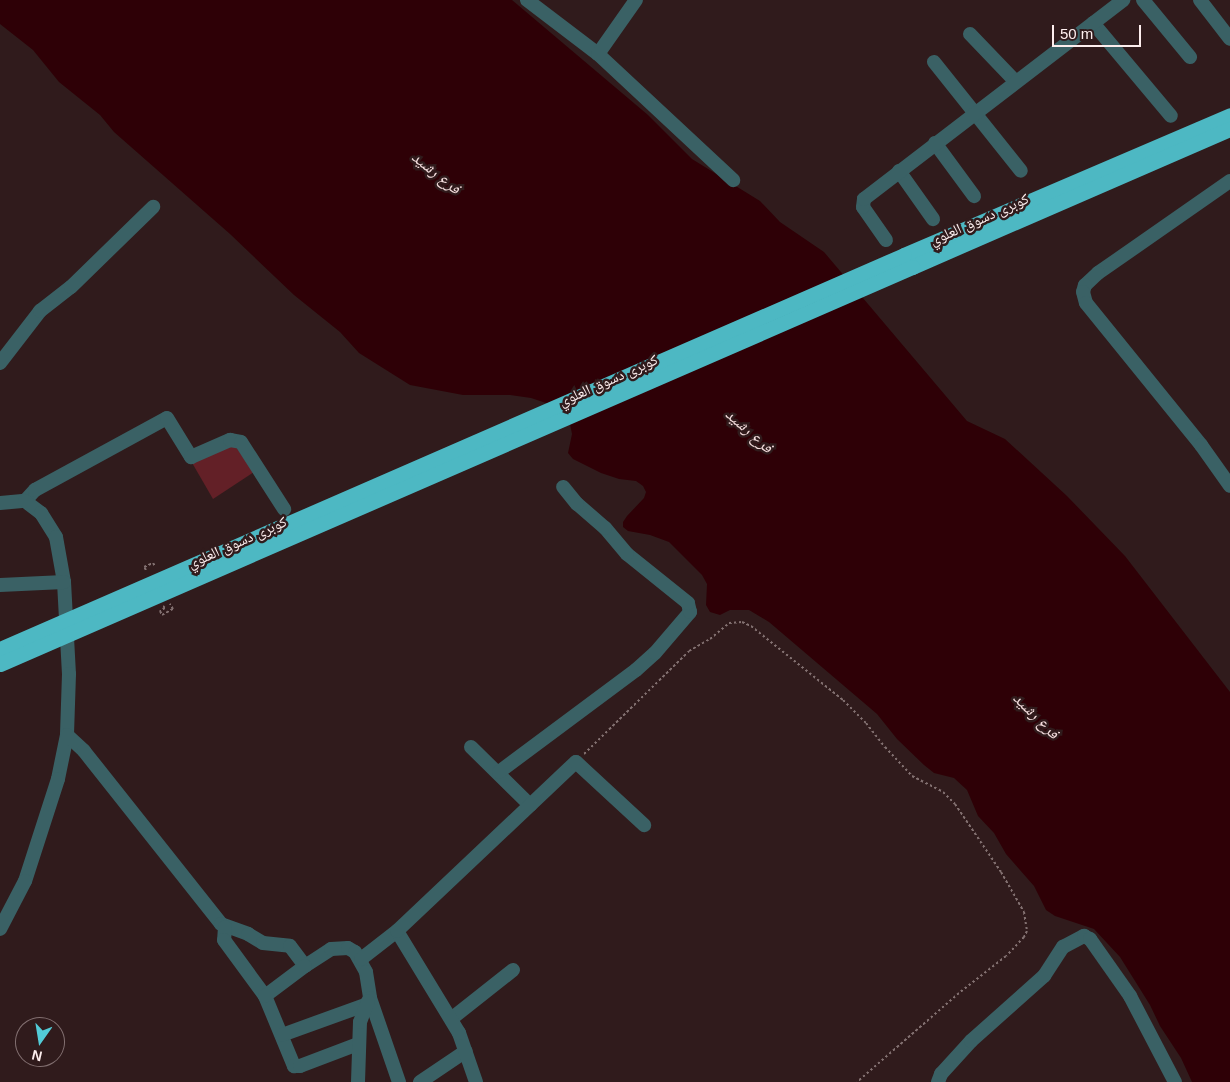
<!DOCTYPE html>
<html>
<head>
<meta charset="utf-8">
<style>
	body { margin:0 }
	#map { position:relative; width:1230px; height:1082px; overflow:hidden; background:#301b1c; font-family:Helvetica,"Noto Naskh Arabic",sans-serif }
	div>[style] { position:absolute }
	[style*='--x'] { left:calc(var(--x)*1px); top:calc(var(--y)*1px); width:calc(var(--w)*1px); rotate:calc(var(--a)*1deg) }
	.green>* { inset:0; background:#632027 }
	.water>* { inset:0; background:#2e0006 }
	.path>* { height:2px; margin-top:-1px; transform-origin:0; background:repeating-linear-gradient(90deg,#837171 0 2.5px,transparent 0 5px) }
	.minor>* { height:14px; margin:-7px; padding:0 7px; transform-origin:7px; border-radius:7px; background:#3a6165 }
	.highway>* { height:15px; margin:-7.5px; padding:0 7.5px; transform-origin:7.5px; border-radius:7.5px; background:#4db8c3 }
	.highway-bridge>* { height:15px; margin:-7.5px; padding:0 7.5px; transform-origin:7.5px; border-radius:7.5px; background:#4db8c3 }
	span { translate:-50% -50%; white-space:nowrap; text-align:center; line-height:1.15; -webkit-text-stroke:5px #301b1c; paint-order:stroke }
	.street-label { font-size:15px; color:#fdeeee }
	.water-label { font-size:16px; color:#f5dede; font-style:italic }
	.north { position:absolute; left:15px; top:1017px; width:50px; height:50px; box-sizing:border-box; background:#301b1c; border:1px solid #826f70; border-radius:50%; rotate:193deg; font-size:14px; font-weight:700; line-height:20px; text-align:center; color:#fdeeee }
	.north::after { content:''; display:block; margin:auto; width:18px; height:22px; background:#52cbd7; clip-path:polygon(50% 0,100% 100%,50% 72%,0 100%) }
	.scale { position:absolute; left:1052px; top:25px; width:89px; height:22px; box-sizing:border-box; border:2px solid #fdeeee; border-top:0; padding-left:6px; font-size:15px; line-height:18px; white-space:nowrap; color:#fdeeee; -webkit-text-stroke:4px #301b1c; paint-order:stroke }
</style>
</head>
<body>
<div id="map">
	<div class="green">
		<i style="clip-path:polygon(231px 440px,254px 472px,213px 499px,191px 461px)"></i>
	</div>
	<div class="water">
		<i style="clip-path:polygon(0 0,512px 0,648px 115px,692px 159px,760px 201px,780px 222px,824px 252px,967px 421px,1005px 439px,1067px 496px,1125px 556px,1230px 692px,1230px 1082px,1192px 1082px,1181px 1058px,1160px 1026px,1150px 1005px,1120px 957px,1094px 929px,1055px 916px,1046px 910px,1034px 886px,1006px 854px,994px 833px,978px 816px,967px 790px,954px 778px,934px 773px,924px 765px,897px 739px,877px 714px,769px 622px,749px 610px,730px 610px,720px 615px,710px 612px,706px 605px,707px 584px,702px 575px,669px 542px,650px 535px,628px 531px,623px 527px,623px 522px,627px 516px,644px 498px,646px 492px,643px 486px,636px 481px,619px 479px,601px 473px,573px 459px,568px 453px,572px 434px,570px 424px,552px 405px,531px 398px,510px 395px,463px 395px,410px 385px,359px 353px,340px 332px,294px 295px,230px 234px,114px 132px,100px 115px,59px 82px,33px 50px,0 24px)"></i>
	</div>
	<div class="path">
		<i style="--x:146;--y:570;--w:4;--a:-124"></i>
		<i style="--x:144;--y:567;--w:10;--a:-24"></i>
		<i style="--x:153;--y:563;--w:4;--a:56"></i>
		<i style="--x:163;--y:606;--w:3;--a:45"></i>
		<i style="--x:165;--y:608;--w:6;--a:149"></i>
		<i style="--x:160;--y:611;--w:4;--a:63"></i>
		<i style="--x:162;--y:615;--w:13;--a:-29"></i>
		<i style="--x:173;--y:609;--w:6;--a:-121"></i>
		<i style="--x:584;--y:754;--w:147;--a:-44.4"></i>
		<i style="--x:689;--y:651;--w:24;--a:-30"></i>
		<i style="--x:710;--y:639;--w:25;--a:-40"></i>
		<i style="--x:729;--y:623;--w:13;--a:-4"></i>
		<i style="--x:742;--y:622;--w:10;--a:24"></i>
		<i style="--x:751;--y:626;--w:118;--a:38.8"></i>
		<i style="--x:843;--y:700;--w:33;--a:45"></i>
		<i style="--x:866;--y:723;--w:31;--a:52"></i>
		<i style="--x:885;--y:747;--w:40;--a:47"></i>
		<i style="--x:912;--y:776;--w:35;--a:27"></i>
		<i style="--x:943;--y:792;--w:17;--a:45"></i>
		<i style="--x:955;--y:804;--w:82;--a:55.9"></i>
		<i style="--x:1001;--y:872;--w:46;--a:60.1"></i>
		<i style="--x:1024;--y:912;--w:19;--a:81"></i>
		<i style="--x:1027;--y:931;--w:7;--a:117"></i>
		<i style="--x:1024;--y:937;--w:26;--a:133"></i>
		<i style="--x:1006;--y:956;--w:60;--a:141.8"></i>
		<i style="--x:959;--y:993;--w:135;--a:138.9"></i>
	</div>
	<div class="minor">
		<i style="--x:527;--y:0;--w:89;--a:37.3"></i>
		<i style="--x:598;--y:54;--w:185;--a:43"></i>
		<i style="--x:1143;--y:0;--w:74;--a:50.5"></i>
		<i style="--x:1200;--y:0;--w:49;--a:52.4"></i>
		<i style="--x:1093;--y:23;--w:121;--a:50"></i>
		<i style="--x:970;--y:34;--w:66;--a:46.2"></i>
		<i style="--x:598;--y:54;--w:66;--a:-54.9"></i>
		<i style="--x:934;--y:62;--w:139;--a:51.4"></i>
		<i style="--x:935;--y:143;--w:66;--a:53.7"></i>
		<i style="--x:899;--y:171;--w:59;--a:54.7"></i>
		<i style="--x:1230;--y:181;--w:161;--a:145.1"></i>
		<i style="--x:1098;--y:273;--w:18;--a:137"></i>
		<i style="--x:1085;--y:285;--w:7;--a:106"></i>
		<i style="--x:1083;--y:292;--w:11;--a:75"></i>
		<i style="--x:1086;--y:303;--w:183;--a:51"></i>
		<i style="--x:1201;--y:445;--w:50;--a:54.7"></i>
		<i style="--x:886;--y:240;--w:40;--a:-124.9"></i>
		<i style="--x:863;--y:207;--w:8;--a:-83"></i>
		<i style="--x:864;--y:199;--w:327;--a:-37.5"></i>
		<i style="--x:0;--y:363;--w:66;--a:-52.4"></i>
		<i style="--x:40;--y:311;--w:39;--a:-38"></i>
		<i style="--x:71;--y:287;--w:115;--a:-44.3"></i>
		<i style="--x:25;--y:501;--w:15;--a:-48"></i>
		<i style="--x:35;--y:490;--w:150;--a:-28.6"></i>
		<i style="--x:167;--y:418;--w:46;--a:58.4"></i>
		<i style="--x:191;--y:457;--w:43;--a:-23.6"></i>
		<i style="--x:230;--y:440;--w:11;--a:10"></i>
		<i style="--x:241;--y:442;--w:80;--a:57.3"></i>
		<i style="--x:0;--y:503;--w:25;--a:-5"></i>
		<i style="--x:25;--y:501;--w:20;--a:37"></i>
		<i style="--x:41;--y:513;--w:28;--a:58"></i>
		<i style="--x:56;--y:537;--w:46;--a:79.9"></i>
		<i style="--x:64;--y:582;--w:92;--a:86.9"></i>
		<i style="--x:69;--y:674;--w:61;--a:91.9"></i>
		<i style="--x:67;--y:735;--w:45;--a:101.6"></i>
		<i style="--x:58;--y:779;--w:107;--a:107.9"></i>
		<i style="--x:25;--y:881;--w:54;--a:117.5"></i>
		<i style="--x:0;--y:585;--w:64;--a:-2.7"></i>
		<i style="--x:67;--y:735;--w:23;--a:43"></i>
		<i style="--x:84;--y:751;--w:221;--a:51.6"></i>
		<i style="--x:221;--y:924;--w:29;--a:20"></i>
		<i style="--x:248;--y:934;--w:17;--a:31"></i>
		<i style="--x:263;--y:943;--w:27;--a:6"></i>
		<i style="--x:290;--y:946;--w:25;--a:53"></i>
		<i style="--x:305;--y:966;--w:31;--a:-33"></i>
		<i style="--x:331;--y:949;--w:17;--a:-3"></i>
		<i style="--x:348;--y:948;--w:8;--a:30"></i>
		<i style="--x:355;--y:952;--w:23;--a:61"></i>
		<i style="--x:366;--y:972;--w:26;--a:81"></i>
		<i style="--x:370;--y:998;--w:89;--a:71"></i>
		<i style="--x:471;--y:747;--w:83;--a:44.5"></i>
		<i style="--x:499;--y:772;--w:171;--a:-36.7"></i>
		<i style="--x:636;--y:670;--w:25;--a:-42"></i>
		<i style="--x:655;--y:653;--w:54;--a:-49.5"></i>
		<i style="--x:690;--y:612;--w:9;--a:-103"></i>
		<i style="--x:688;--y:603;--w:78;--a:-141.2"></i>
		<i style="--x:627;--y:554;--w:34;--a:-130"></i>
		<i style="--x:605;--y:528;--w:37;--a:-139"></i>
		<i style="--x:577;--y:504;--w:22;--a:-129"></i>
		<i style="--x:225;--y:927;--w:13;--a:94"></i>
		<i style="--x:224;--y:940;--w:69;--a:53.8"></i>
		<i style="--x:265;--y:996;--w:76;--a:67.5"></i>
		<i style="--x:294;--y:1066;--w:6;--a:0"></i>
		<i style="--x:300;--y:1066;--w:62;--a:-20.8"></i>
		<i style="--x:361;--y:959;--w:46;--a:-37.9"></i>
		<i style="--x:265;--y:996;--w:50;--a:-36.9"></i>
		<i style="--x:451;--y:1019;--w:79;--a:-38.3"></i>
		<i style="--x:282;--y:1035;--w:88;--a:-19.9"></i>
		<i style="--x:358;--y:1082;--w:60;--a:-88.1"></i>
		<i style="--x:360;--y:1022;--w:22;--a:-69"></i>
		<i style="--x:420;--y:1082;--w:55;--a:-34"></i>
		<i style="--x:476;--y:1082;--w:52;--a:-109.1"></i>
		<i style="--x:459;--y:1033;--w:119;--a:-121.3"></i>
		<i style="--x:397;--y:931;--w:246;--a:-43.4"></i>
		<i style="--x:576;--y:762;--w:93;--a:42.8"></i>
		<i style="--x:938;--y:1082;--w:9;--a:-69"></i>
		<i style="--x:941;--y:1074;--w:45;--a:-47.7"></i>
		<i style="--x:971;--y:1041;--w:98;--a:-41.7"></i>
		<i style="--x:1044;--y:976;--w:35;--a:-57"></i>
		<i style="--x:1063;--y:947;--w:24;--a:-28"></i>
		<i style="--x:1084;--y:936;--w:7;--a:27"></i>
		<i style="--x:1090;--y:939;--w:70;--a:54.9"></i>
		<i style="--x:1130;--y:996;--w:97;--a:62.4"></i>
	</div>
	<div class="highway">
		<i style="--x:904;--y:255;--w:355;--a:-23.2"></i>
		<i style="--x:912;--y:267;--w:347;--a:-23.5"></i>
	</div>
	<div class="highway-bridge">
		<i style="--x:0;--y:649;--w:986;--a:-23.55"></i>
		<i style="--x:0;--y:664;--w:995;--a:-23.52"></i>
	</div>
	<div class="street-label">
		<span style="left:979px;top:219px;rotate:-24deg">كوبرى دسوق العلوي</span>
		<span style="left:608px;top:380px;rotate:-24deg">كوبرى دسوق العلوي</span>
		<span style="left:237px;top:542px;rotate:-24deg">كوبرى دسوق العلوي</span>
	</div>
	<div class="water-label">
		<span style="left:436px;top:173px;rotate:39deg">فرع رشيد</span>
		<span style="left:749px;top:431px;rotate:42deg">فرع رشيد</span>
		<span style="left:1036px;top:716px;rotate:45deg">فرع رشيد</span>
	</div>
	<div class="north">N</div>
	<div class="scale">50 m</div>
</div>
</body>
</html>
